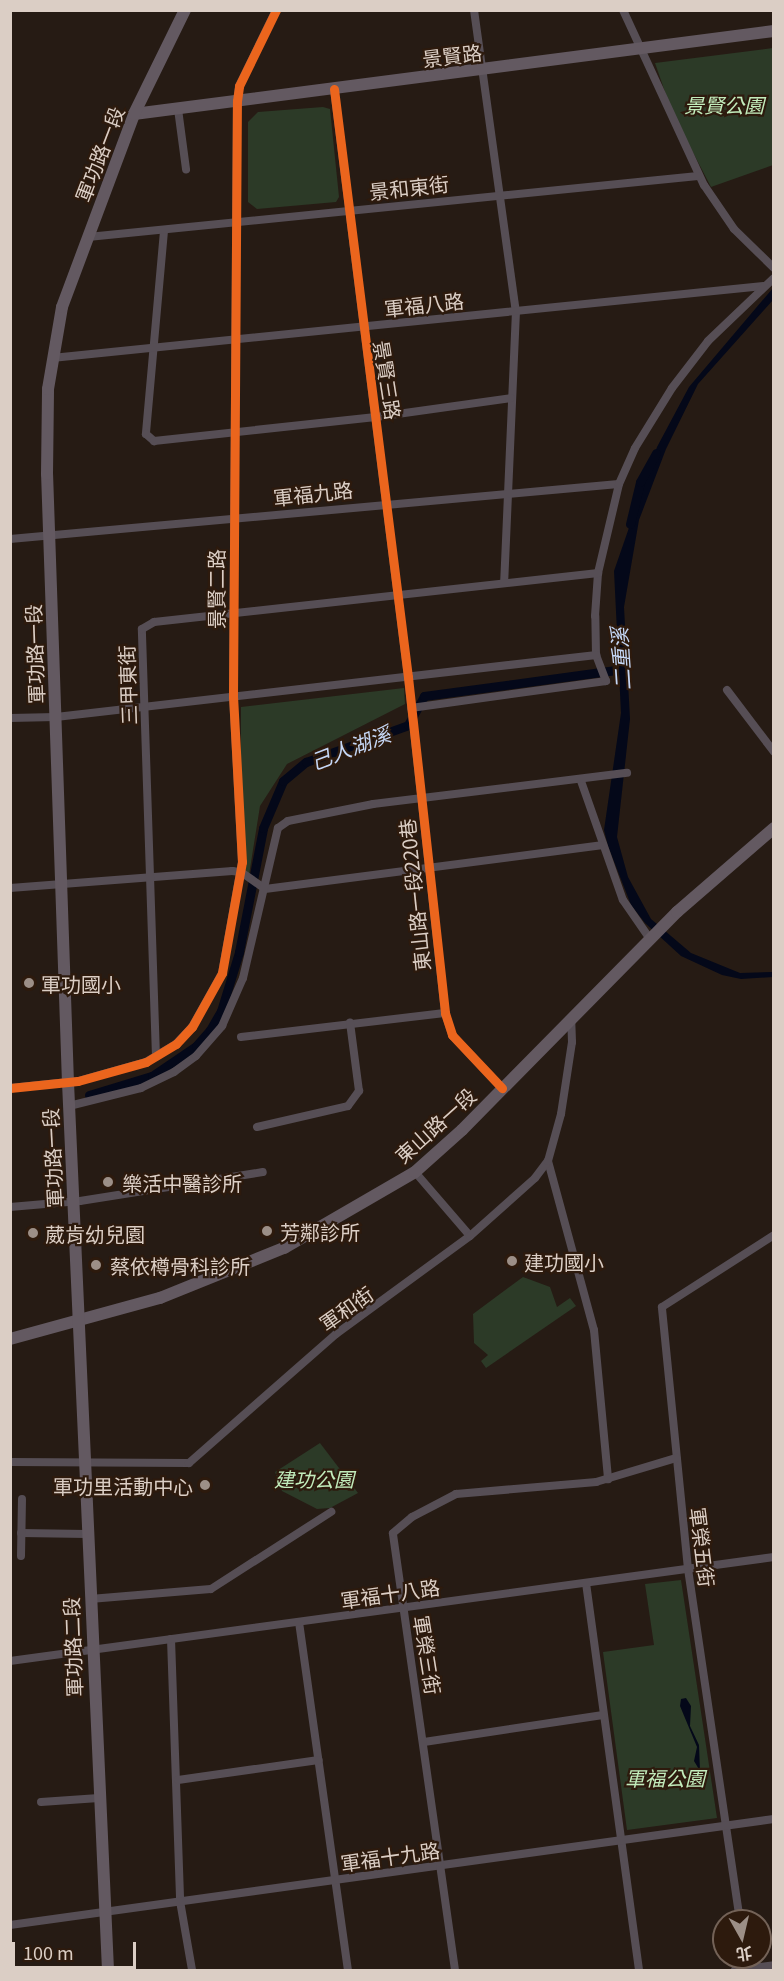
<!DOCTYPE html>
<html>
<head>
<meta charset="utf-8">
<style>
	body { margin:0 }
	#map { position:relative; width:784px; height:1981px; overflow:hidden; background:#261b14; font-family:Georgia,"Noto Sans TC",serif }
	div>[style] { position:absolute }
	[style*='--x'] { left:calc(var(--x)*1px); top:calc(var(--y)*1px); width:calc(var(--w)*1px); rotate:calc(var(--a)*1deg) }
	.green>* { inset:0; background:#2c3a27 }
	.water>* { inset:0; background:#040819 }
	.canal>* { height:9px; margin:-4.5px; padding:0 4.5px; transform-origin:4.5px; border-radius:4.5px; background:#040819 }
	.street>* { height:8px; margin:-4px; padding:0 4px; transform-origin:4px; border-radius:4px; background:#564e55 }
	.secondary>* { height:12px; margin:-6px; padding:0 6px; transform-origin:6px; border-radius:6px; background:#635961 }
	.cycleway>* { height:9px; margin:-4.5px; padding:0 4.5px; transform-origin:4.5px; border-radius:4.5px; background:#eb651d }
	.dots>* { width:16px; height:16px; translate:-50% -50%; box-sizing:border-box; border:3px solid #2d1a0d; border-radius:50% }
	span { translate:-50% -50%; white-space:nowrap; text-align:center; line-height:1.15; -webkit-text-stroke:4.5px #2d1a0d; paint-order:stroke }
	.street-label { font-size:20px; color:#dbcec5 }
	.park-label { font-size:20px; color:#c2ecbc; font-style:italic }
	.poi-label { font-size:20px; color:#dbcec5 }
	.left { translate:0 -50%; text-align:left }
	.right { translate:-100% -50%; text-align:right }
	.water-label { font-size:21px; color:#c5d7f6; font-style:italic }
	.frame { position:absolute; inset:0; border:12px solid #dbcec5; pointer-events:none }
	.north { position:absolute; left:712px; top:1909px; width:60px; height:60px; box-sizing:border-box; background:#2d1a0d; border:2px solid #736257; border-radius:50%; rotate:172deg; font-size:16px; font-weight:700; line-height:24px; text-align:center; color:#dbcec5 }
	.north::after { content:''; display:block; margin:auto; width:21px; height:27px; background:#9c8f87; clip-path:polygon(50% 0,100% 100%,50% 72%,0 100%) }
	.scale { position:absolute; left:12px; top:1942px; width:124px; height:27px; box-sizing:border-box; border:3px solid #dbcec5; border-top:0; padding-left:8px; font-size:18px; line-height:21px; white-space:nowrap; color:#dbcec5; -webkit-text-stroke:4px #2d1a0d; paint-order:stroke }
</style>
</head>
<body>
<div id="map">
	<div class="green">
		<i style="clip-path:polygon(773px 48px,773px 165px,711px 187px,672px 112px,655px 63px)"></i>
		<i style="clip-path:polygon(323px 107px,330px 109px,339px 197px,336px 202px,257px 209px,248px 202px,248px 122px,258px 112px)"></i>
		<i style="clip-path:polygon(404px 688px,405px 704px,287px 764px,260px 806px,249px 875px,241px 879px,241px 707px)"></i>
		<i style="clip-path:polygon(523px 1277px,550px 1287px,557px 1307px,570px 1298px,576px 1306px,486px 1368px,481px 1361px,488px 1355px,474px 1343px,473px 1314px)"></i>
		<i style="clip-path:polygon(320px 1443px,358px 1493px,330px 1508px,317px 1509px,282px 1491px,275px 1472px)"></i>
		<i style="clip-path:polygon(681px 1580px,717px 1818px,627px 1830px,603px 1652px,654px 1645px,645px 1584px)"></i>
	</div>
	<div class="water">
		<i style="clip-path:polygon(773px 288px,773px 300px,698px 384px,666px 449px,639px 520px,624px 607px,630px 719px,617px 837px,628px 877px,651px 919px,691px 953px,740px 973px,773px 972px,773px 977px,741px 979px,722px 975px,681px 956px,645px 923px,631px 905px,608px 846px,604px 830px,621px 713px,614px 571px,657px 447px,689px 387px)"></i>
		<i style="clip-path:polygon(686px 1698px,691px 1706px,690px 1726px,699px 1745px,700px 1771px,694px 1761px,697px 1747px,680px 1706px,681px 1699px)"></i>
	</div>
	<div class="canal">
		<i style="--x:630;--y:524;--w:43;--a:-76.6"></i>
		<i style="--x:640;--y:482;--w:33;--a:-61"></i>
		<i style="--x:89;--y:1095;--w:66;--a:-16.8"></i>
		<i style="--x:152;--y:1076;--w:53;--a:-34.3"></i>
		<i style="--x:196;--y:1046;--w:21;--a:-49"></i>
		<i style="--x:210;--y:1030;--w:22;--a:-60"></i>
		<i style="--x:221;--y:1011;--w:62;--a:-73"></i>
		<i style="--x:239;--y:952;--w:126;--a:-79"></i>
		<i style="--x:263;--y:828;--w:51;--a:-66.9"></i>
		<i style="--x:283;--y:781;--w:30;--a:-40"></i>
		<i style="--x:306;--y:762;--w:109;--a:-19.9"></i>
		<i style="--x:408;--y:725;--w:33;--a:-61"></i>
		<i style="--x:424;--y:696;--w:201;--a:-7.7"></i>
	</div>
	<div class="street">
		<i style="--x:474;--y:10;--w:304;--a:82.1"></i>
		<i style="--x:516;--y:311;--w:271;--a:92.5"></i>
		<i style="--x:623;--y:10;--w:193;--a:65.2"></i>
		<i style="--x:704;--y:185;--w:53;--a:55.7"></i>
		<i style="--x:734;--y:229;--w:56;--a:44.3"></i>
		<i style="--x:334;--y:89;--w:593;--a:82.83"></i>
		<i style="--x:408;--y:677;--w:338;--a:83.7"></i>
		<i style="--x:445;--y:1013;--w:23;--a:72"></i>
		<i style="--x:452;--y:1035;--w:73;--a:46.7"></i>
		<i style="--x:178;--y:109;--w:61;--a:82.4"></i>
		<i style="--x:164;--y:231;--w:204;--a:95.1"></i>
		<i style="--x:146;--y:434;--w:11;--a:41"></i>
		<i style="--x:154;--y:441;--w:223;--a:-6.2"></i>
		<i style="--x:376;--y:417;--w:136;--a:-8"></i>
		<i style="--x:88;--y:237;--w:613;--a:-5.71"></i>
		<i style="--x:52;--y:358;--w:715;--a:-5.78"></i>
		<i style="--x:10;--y:539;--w:611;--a:-5.16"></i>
		<i style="--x:727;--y:690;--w:78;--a:52.8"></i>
		<i style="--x:411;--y:708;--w:197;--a:-7.9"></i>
		<i style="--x:606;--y:681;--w:28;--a:-111"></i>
		<i style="--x:596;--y:655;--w:39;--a:-91"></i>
		<i style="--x:595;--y:616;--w:43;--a:-86"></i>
		<i style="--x:598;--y:573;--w:91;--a:-76.7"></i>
		<i style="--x:619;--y:484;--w:39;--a:-66"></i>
		<i style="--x:635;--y:448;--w:70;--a:-58.3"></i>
		<i style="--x:672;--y:388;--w:59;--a:-52.5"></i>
		<i style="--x:708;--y:341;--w:91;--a:-43.7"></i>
		<i style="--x:10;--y:718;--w:46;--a:-1.2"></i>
		<i style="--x:56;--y:717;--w:544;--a:-6.55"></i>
		<i style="--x:581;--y:781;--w:126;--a:70.6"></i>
		<i style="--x:623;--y:900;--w:47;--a:55.3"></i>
		<i style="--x:10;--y:888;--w:223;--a:-4.4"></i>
		<i style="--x:232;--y:871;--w:9;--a:6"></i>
		<i style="--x:241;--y:872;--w:29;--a:35"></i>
		<i style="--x:265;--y:889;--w:341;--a:-7.4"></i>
		<i style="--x:241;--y:1037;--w:205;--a:-6.7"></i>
		<i style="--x:156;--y:1057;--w:428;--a:-91.9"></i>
		<i style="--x:142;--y:629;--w:14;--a:-30"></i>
		<i style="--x:154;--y:622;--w:447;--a:-6.3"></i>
		<i style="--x:10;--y:1088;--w:68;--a:-5.9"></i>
		<i style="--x:78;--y:1081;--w:71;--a:-15.6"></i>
		<i style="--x:146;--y:1062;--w:35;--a:-31"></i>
		<i style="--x:176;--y:1044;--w:23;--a:-47"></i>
		<i style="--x:192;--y:1027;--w:62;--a:-60.9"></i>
		<i style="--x:222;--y:973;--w:113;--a:-79.8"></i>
		<i style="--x:242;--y:862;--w:165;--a:-93.1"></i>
		<i style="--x:233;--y:697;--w:596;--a:-89.62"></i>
		<i style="--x:237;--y:101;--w:15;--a:-82"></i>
		<i style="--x:239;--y:86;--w:85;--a:-64"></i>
		<i style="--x:69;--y:1106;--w:74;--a:-14"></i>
		<i style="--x:141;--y:1088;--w:37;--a:-26"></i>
		<i style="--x:174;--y:1072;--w:27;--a:-36"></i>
		<i style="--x:196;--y:1056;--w:40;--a:-49"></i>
		<i style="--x:222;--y:1026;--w:52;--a:-66.4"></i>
		<i style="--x:243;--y:978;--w:154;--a:-76.9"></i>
		<i style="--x:278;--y:828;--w:12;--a:-35"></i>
		<i style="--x:288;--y:821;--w:87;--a:-11.3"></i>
		<i style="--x:373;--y:804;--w:256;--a:-7"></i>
		<i style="--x:257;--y:1127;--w:93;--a:-13"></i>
		<i style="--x:348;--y:1106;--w:19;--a:-54"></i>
		<i style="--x:359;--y:1091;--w:69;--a:-97.5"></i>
		<i style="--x:548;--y:1161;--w:175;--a:74.8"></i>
		<i style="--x:594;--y:1330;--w:150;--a:84.6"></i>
		<i style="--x:415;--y:1172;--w:84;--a:49.3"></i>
		<i style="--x:10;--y:1207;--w:70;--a:-4.9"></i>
		<i style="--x:80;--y:1201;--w:185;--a:-9"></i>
		<i style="--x:10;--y:1462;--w:179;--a:0.3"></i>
		<i style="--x:189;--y:1463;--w:196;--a:-41.3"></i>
		<i style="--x:336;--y:1334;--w:166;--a:-36.2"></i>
		<i style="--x:470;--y:1236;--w:87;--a:-41.7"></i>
		<i style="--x:535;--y:1178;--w:21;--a:-53"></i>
		<i style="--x:548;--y:1161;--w:49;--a:-74.5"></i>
		<i style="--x:561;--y:1114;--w:73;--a:-81.3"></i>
		<i style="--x:572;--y:1042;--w:24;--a:-92"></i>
		<i style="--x:21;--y:1533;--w:66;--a:0.9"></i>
		<i style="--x:21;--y:1556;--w:57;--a:-89"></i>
		<i style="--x:586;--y:1583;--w:391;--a:82.2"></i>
		<i style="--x:90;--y:1599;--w:121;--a:-4.7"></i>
		<i style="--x:211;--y:1589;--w:143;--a:-32.7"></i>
		<i style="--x:299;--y:1622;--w:351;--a:82"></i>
		<i style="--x:171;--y:1639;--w:262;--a:88"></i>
		<i style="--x:180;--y:1901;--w:70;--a:80.1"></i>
		<i style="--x:10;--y:1661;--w:771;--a:-7.75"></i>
		<i style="--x:424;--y:1742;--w:181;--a:-8.6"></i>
		<i style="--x:178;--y:1780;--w:142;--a:-8.1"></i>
		<i style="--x:41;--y:1802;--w:58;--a:-3.9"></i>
		<i style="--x:740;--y:1921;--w:356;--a:-98.4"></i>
		<i style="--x:688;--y:1569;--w:263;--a:-95.7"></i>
		<i style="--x:662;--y:1307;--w:133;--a:-32.7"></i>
		<i style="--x:10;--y:1925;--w:771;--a:-7.9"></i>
		<i style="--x:745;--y:1957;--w:12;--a:85"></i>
		<i style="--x:455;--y:1970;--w:441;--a:-98.1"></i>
		<i style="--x:393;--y:1533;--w:25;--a:-40"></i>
		<i style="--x:412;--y:1517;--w:50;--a:-27.6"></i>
		<i style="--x:456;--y:1494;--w:141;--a:-4.9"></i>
		<i style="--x:596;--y:1482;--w:84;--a:-16.7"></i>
		<i style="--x:735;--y:1970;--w:39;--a:-7"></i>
	</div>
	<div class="secondary">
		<i style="--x:134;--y:114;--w:645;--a:-7.39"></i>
		<i style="--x:10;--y:1339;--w:156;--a:-15.3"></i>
		<i style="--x:160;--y:1298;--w:134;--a:-22"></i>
		<i style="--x:284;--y:1248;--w:151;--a:-30.1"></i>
		<i style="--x:415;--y:1172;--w:63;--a:-41.8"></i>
		<i style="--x:462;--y:1130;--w:306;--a:-45.4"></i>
		<i style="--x:677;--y:912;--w:128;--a:-40.9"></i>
		<i style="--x:108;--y:1970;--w:888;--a:-92.58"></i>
		<i style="--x:68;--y:1083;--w:609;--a:-91.97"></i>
		<i style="--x:47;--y:474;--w:85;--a:-89.3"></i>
		<i style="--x:48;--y:389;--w:83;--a:-80.3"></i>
		<i style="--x:62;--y:307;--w:206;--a:-69.5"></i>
		<i style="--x:134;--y:114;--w:116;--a:-63.9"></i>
	</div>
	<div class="cycleway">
		<i style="--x:334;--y:89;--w:593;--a:82.83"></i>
		<i style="--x:408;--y:677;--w:338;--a:83.7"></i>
		<i style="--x:445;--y:1013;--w:23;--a:72"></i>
		<i style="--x:452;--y:1035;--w:73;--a:46.7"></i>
		<i style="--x:10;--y:1088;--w:68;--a:-5.9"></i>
		<i style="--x:78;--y:1081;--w:71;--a:-15.6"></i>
		<i style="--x:146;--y:1062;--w:35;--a:-31"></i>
		<i style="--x:176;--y:1044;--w:23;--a:-47"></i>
		<i style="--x:192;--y:1027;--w:62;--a:-60.9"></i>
		<i style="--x:222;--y:973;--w:113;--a:-79.8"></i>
		<i style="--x:242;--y:862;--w:165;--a:-93.1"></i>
		<i style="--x:233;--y:697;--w:596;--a:-89.62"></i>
		<i style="--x:237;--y:101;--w:15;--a:-82"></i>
		<i style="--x:239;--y:86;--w:85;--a:-64"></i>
	</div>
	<div class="dots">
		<i style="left:29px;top:983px;background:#9c8f87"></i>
		<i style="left:108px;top:1182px;background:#9c8f87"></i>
		<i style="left:267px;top:1231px;background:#9c8f87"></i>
		<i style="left:33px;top:1233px;background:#9c8f87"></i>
		<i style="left:512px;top:1261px;background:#9c8f87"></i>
		<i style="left:96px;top:1265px;background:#9c8f87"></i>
		<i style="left:205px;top:1485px;background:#9c8f87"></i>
	</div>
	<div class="street-label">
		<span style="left:452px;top:55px;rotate:-7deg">景賢路</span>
		<span style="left:99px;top:154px;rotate:-69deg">軍功路一段</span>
		<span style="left:409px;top:187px;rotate:-6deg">景和東街</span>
		<span style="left:424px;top:304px;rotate:-6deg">軍福八路</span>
		<span style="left:388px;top:380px;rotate:81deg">景賢三路</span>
		<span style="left:313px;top:493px;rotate:-6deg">軍福九路</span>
		<span style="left:215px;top:589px;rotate:-90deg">景賢二路</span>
		<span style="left:34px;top:654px;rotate:-92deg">軍功路一段</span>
		<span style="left:127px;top:685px;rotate:-92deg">三甲東街</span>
		<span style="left:414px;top:895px;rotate:-96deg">東山路一段220巷</span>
		<span style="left:435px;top:1125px;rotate:-42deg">東山路一段</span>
		<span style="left:52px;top:1158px;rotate:-93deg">軍功路一段</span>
		<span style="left:346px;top:1308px;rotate:-35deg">軍和街</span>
		<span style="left:703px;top:1547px;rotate:83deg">軍榮五街</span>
		<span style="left:390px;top:1593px;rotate:-8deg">軍福十八路</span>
		<span style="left:72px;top:1647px;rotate:-92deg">軍功路二段</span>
		<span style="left:428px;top:1655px;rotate:81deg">軍榮三街</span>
		<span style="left:390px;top:1856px;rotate:-8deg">軍福十九路</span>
	</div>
	<div class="park-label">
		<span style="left:724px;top:104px">景賢公園</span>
		<span style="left:314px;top:1478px">建功公園</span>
		<span style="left:665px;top:1777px">軍福公園</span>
	</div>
	<div class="poi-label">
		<span class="left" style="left:41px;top:983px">軍功國小</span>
		<span class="left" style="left:122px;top:1182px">樂活中醫診所</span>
		<span class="left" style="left:280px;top:1231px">芳鄰診所</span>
		<span class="left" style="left:45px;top:1233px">葳肯幼兒園</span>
		<span class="left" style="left:524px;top:1261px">建功國小</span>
		<span class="left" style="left:110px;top:1265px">蔡依樽骨科診所</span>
		<span class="right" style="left:193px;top:1485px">軍功里活動中心</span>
	</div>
	<div class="water-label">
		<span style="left:620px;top:659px;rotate:-94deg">二重溪</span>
		<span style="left:350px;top:747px;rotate:-21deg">己人湖溪</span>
	</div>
	<div class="frame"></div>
	<div class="north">北</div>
	<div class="scale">100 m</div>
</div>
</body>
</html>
